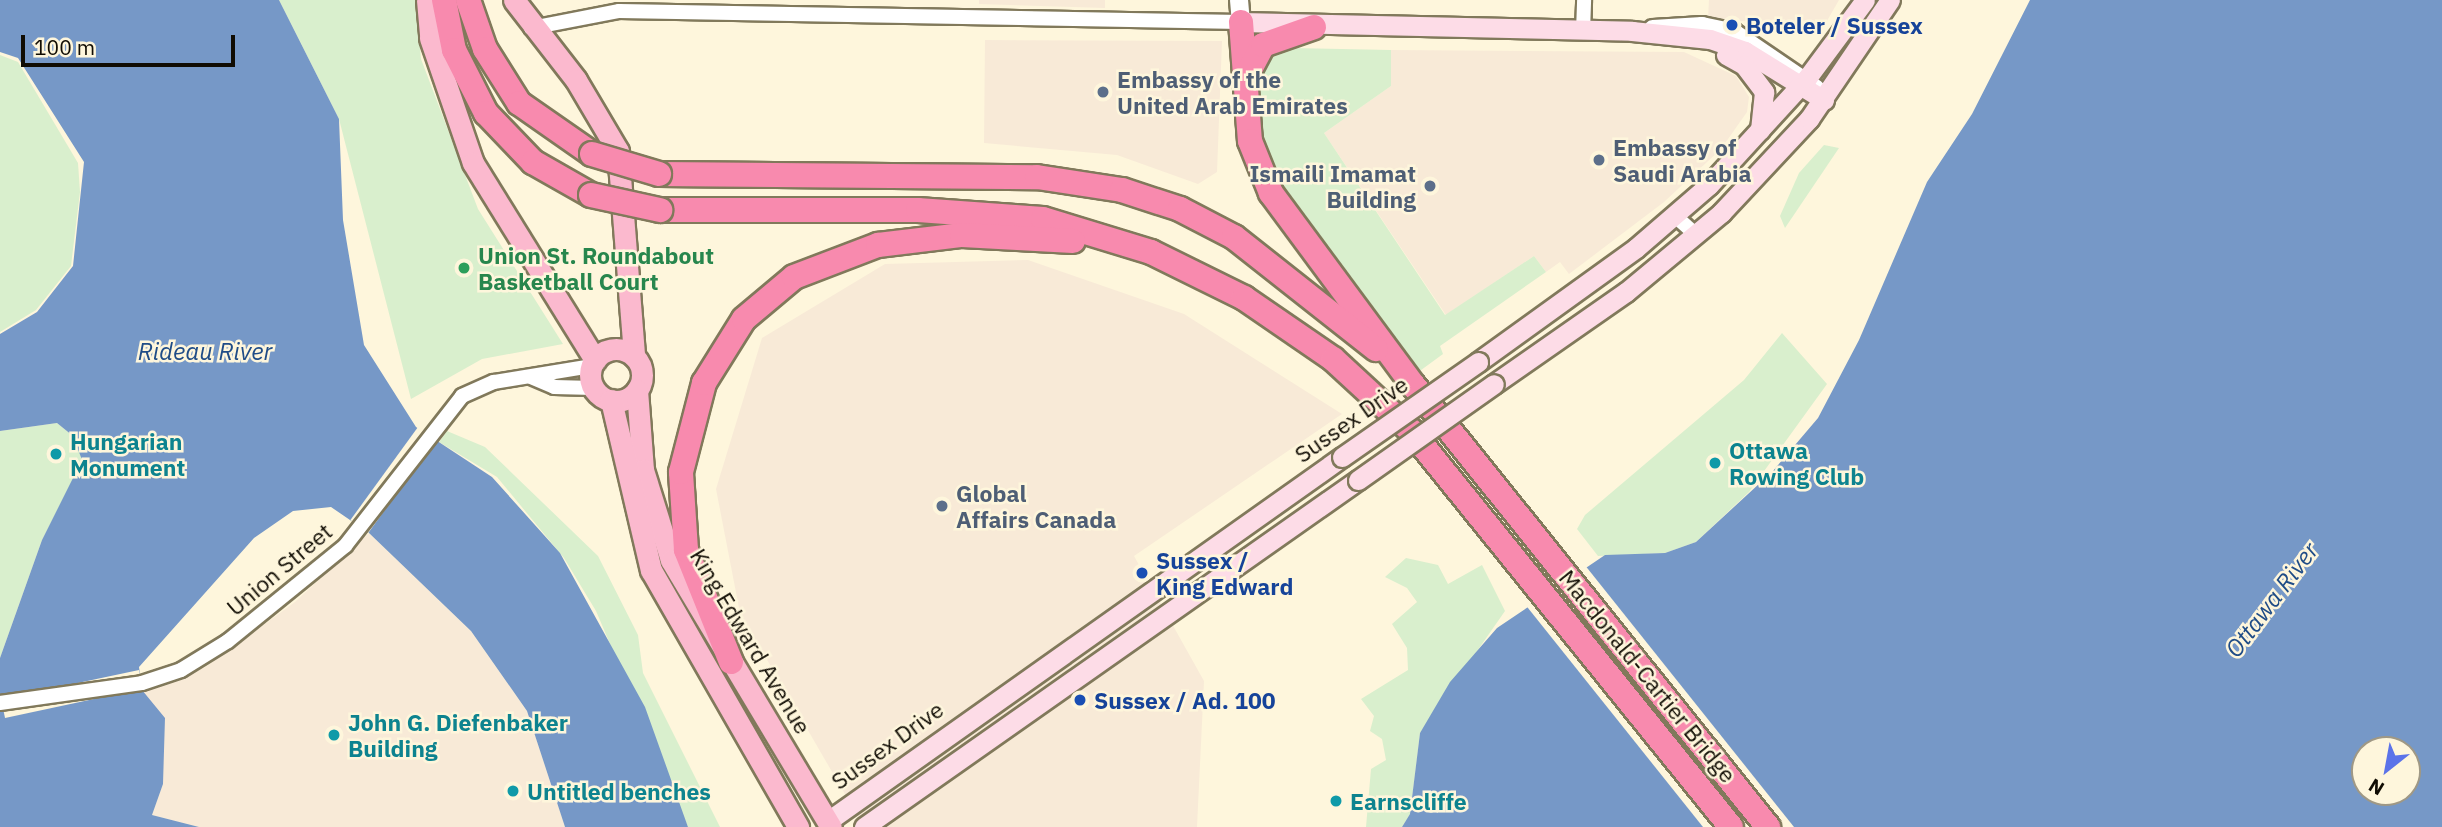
<!DOCTYPE html>
<html>
<head>
<meta charset="utf-8">
<style>
	body { margin:0 }
	#map { position:relative; width:2442px; height:827px; overflow:hidden; background:#fef6dc; font-family:"IBM Plex Sans",sans-serif }
	div>[style] { position:absolute }
	[style*='--x'] { left:calc(var(--x)*1px); top:calc(var(--y)*1px); width:calc(var(--w)*1px); rotate:calc(var(--a)*1deg) }
	.commercial>* { inset:0; background:#f8ead7 }
	.green>* { inset:0; background:#d9efcd }
	.water>* { inset:0; background:#7698c7 }
	.pier>* { inset:0; background:#fef6dc; transform-origin:0 0 }
	.roads { filter:drop-shadow(2px 0 #81795b) drop-shadow(-2px 0 #81795b) drop-shadow(0 2px #81795b) drop-shadow(0 -2px #81795b) }
	.minor>* { height:14px; margin:-7px; padding:0 7px; transform-origin:7px; border-radius:7px; background:#fff }
	.tertiary>* { height:18px; margin:-9px; padding:0 9px; transform-origin:9px; border-radius:9px; background:#fff }
	.secondary>* { height:19px; margin:-9.5px; padding:0 9.5px; transform-origin:9.5px; border-radius:9.5px; background:#fddce7 }
	.primary>* { height:21px; margin:-10.5px; padding:0 10.5px; transform-origin:10.5px; border-radius:10.5px; background:#fbb9ce }
	.primary>.ring { margin:-10.5px; padding:0; box-sizing:content-box; background:none; border:21px solid #fbb9ce; border-radius:50% }
	.motorway>* { height:24px; margin:-12px; padding:0 12px; transform-origin:12px; border-radius:12px; background:#f88aae }
	.bridges { filter:drop-shadow(2px 0 #81795b) drop-shadow(-2px 0 #81795b) drop-shadow(0 2px #81795b) drop-shadow(0 -2px #81795b) }
	.secondary-bridge>* { height:19px; margin:-9.5px; padding:0 9.5px; transform-origin:9.5px; border-radius:9.5px; background:#fddce7 }
	.motorway-bridge>* { height:24px; margin:-12px; padding:0 12px; transform-origin:12px; border-radius:12px; background:#f88aae }
	.dots>* { width:19px; height:19px; translate:-50% -50%; box-sizing:border-box; border:4px solid #fef6dc; border-radius:50% }
	span { translate:-50% -50%; white-space:nowrap; text-align:center; line-height:1.15; -webkit-text-stroke:5px #fef6dc; paint-order:stroke }
	.transit-label { font-size:23px; color:#164399; font-weight:700 }
	.left { translate:0 -50%; text-align:left }
	.service-label { font-size:23px; color:#4e5e75; font-weight:700 }
	.right { translate:-100% -50%; text-align:right }
	.leisure-label { font-size:23px; color:#27864d; font-weight:700 }
	.street-label { font-size:23px; color:#100c03 }
	.culture-label { font-size:23px; color:#0d838f; font-weight:700 }
	.water-label { font-size:24px; color:#1f4c87; font-style:italic }
	.north { position:absolute; left:2351px; top:736px; width:70px; height:70px; box-sizing:border-box; background:#fef6dc; border:2px solid #9f9885; border-radius:50%; rotate:211deg; font-size:19px; font-weight:700; line-height:28px; text-align:center; color:#100c03 }
	.north::after { content:''; display:block; margin:auto; width:24px; height:32px; background:#5b73e9; clip-path:polygon(50% 0,100% 100%,50% 72%,0 100%) }
	.scale { position:absolute; left:21px; top:35px; width:214px; height:32px; box-sizing:border-box; border:4px solid #100c03; border-top:0; padding-left:9px; font-size:21px; line-height:24px; white-space:nowrap; color:#100c03; -webkit-text-stroke:5px #fef6dc; paint-order:stroke }
</style>
</head>
<body>
<div id="map">
	<div class="commercial">
		<i style="clip-path:polygon(979px 0,1105px 0,1105px 8px,979px 4px)"></i>
		<i style="clip-path:polygon(1709px 0,1839px 0,1824px 26px,1708px 19px)"></i>
		<i style="clip-path:polygon(985px 40px,1222px 41px,1217px 172px,1198px 184px,1117px 155px,984px 143px)"></i>
		<i style="clip-path:polygon(1391px 50px,1684px 52px,1736px 76px,1749px 97px,1747px 112px,1721px 149px,1664px 202px,1569px 274px,1560px 262px,1546px 272px,1534px 256px,1446px 315px,1324px 133px,1391px 86px)"></i>
		<i style="clip-path:polygon(1028px 260px,1184px 314px,1342px 414px,1134px 556px,1204px 681px,1197px 827px,864px 827px,740px 613px,716px 489px,762px 338px,885px 264px)"></i>
		<i style="clip-path:polygon(369px 533px,471px 631px,527px 711px,565px 827px,199px 827px,152px 815px,163px 784px,142px 690px,204px 668px,295px 602px)"></i>
	</div>
	<div class="green">
		<i style="clip-path:polygon(279px 0,416px 0,421px 59px,478px 209px,563px 344px,482px 359px,411px 399px,339px 119px)"></i>
		<i style="clip-path:polygon(1292px 48px,1391px 50px,1391px 86px,1324px 133px,1445px 315px,1534px 256px,1546px 272px,1440px 346px,1443px 354px,1417px 373px,1267px 168px,1255px 79px,1272px 52px)"></i>
		<i style="clip-path:polygon(0 55px,18px 62px,78px 163px,80px 192px,71px 266px,36px 310px,0 332px)"></i>
		<i style="clip-path:polygon(1824px 145px,1839px 148px,1785px 228px,1780px 216px,1799px 173px)"></i>
		<i style="clip-path:polygon(1782px 333px,1827px 384px,1749px 492px,1696px 542px,1665px 553px,1598px 556px,1577px 529px,1585px 515px,1744px 380px)"></i>
		<i style="clip-path:polygon(57px 423px,73px 436px,83px 460px,42px 540px,0 658px,0 431px)"></i>
		<i style="clip-path:polygon(447px 431px,485px 447px,598px 556px,638px 635px,643px 673px,720px 827px,688px 827px,596px 611px,564px 558px,497px 477px,439px 442px)"></i>
		<i style="clip-path:polygon(1406px 558px,1438px 565px,1448px 584px,1482px 565px,1505px 611px,1420px 733px,1410px 815px,1402px 827px,1366px 827px,1371px 769px,1386px 760px,1382px 739px,1370px 731px,1374px 716px,1361px 699px,1408px 670px,1407px 648px,1392px 624px,1417px 602px,1407px 588px,1385px 577px)"></i>
	</div>
	<div class="water">
		<i style="clip-path:polygon(0 0,279px 0,339px 119px,343px 220px,364px 345px,416px 427px,492px 477px,560px 553px,645px 707px,688px 827px,565px 827px,527px 711px,471px 631px,369px 533px,331px 507px,293px 511px,254px 538px,139px 667px,142px 690px,165px 718px,163px 784px,152px 815px,199px 827px,0 827px,0 658px,42px 540px,82px 460px,73px 436px,57px 423px,0 431px,0 334px,37px 312px,73px 266px,84px 162px,18px 58px,0 52px)"></i>
		<i style="clip-path:polygon(evenodd,2030px 0,2442px 0,2442px 827px,1402px 827px,1410px 814px,1420px 733px,1450px 682px,1497px 628px,1605px 555px,1665px 553px,1696px 542px,1773px 471px,1818px 418px,1859px 340px,1927px 182px,1972px 114px,2030px 0,2365px 750px,2407px 750px,2407px 792px,2365px 792px,2365px 750px)"></i>
	</div>
	<div class="pier">
		<i style="left:418px;top:427px;width:22px;height:115px;rotate:36deg"></i>
		<i style="clip-path:polygon(1584px 564px,1794px 827px,1703px 827px,1524px 603px)"></i>
		<i style="left:139px;top:670px;width:19px;height:141px;rotate:78deg"></i>
	</div>
	<div class="roads">
		<div class="minor">
			<i style="--x:531;--y:28;--w:90;--a:-10.9"></i>
			<i style="--x:619;--y:11;--w:622;--a:1.01"></i>
			<i style="--x:1583;--y:32;--w:32;--a:-88"></i>
			<i style="--x:1674;--y:215;--w:30;--a:42"></i>
			<i style="--x:531;--y:377;--w:25;--a:23"></i>
			<i style="--x:554;--y:387;--w:40;--a:1.4"></i>
			<i style="--x:0;--y:703;--w:143;--a:-8"></i>
			<i style="--x:142;--y:683;--w:41;--a:-18.4"></i>
			<i style="--x:181;--y:670;--w:55;--a:-31.7"></i>
			<i style="--x:228;--y:641;--w:151;--a:-39.1"></i>
			<i style="--x:345;--y:546;--w:190;--a:-52"></i>
			<i style="--x:462;--y:396;--w:35;--a:-24"></i>
			<i style="--x:494;--y:382;--w:99;--a:-9.3"></i>
		</div>
		<div class="tertiary">
			<i style="--x:1239;--y:0;--w:22;--a:85"></i>
			<i style="--x:1653;--y:29;--w:49;--a:-3.5"></i>
			<i style="--x:1702;--y:26;--w:33;--a:12"></i>
			<i style="--x:1734;--y:33;--w:99;--a:34.3"></i>
		</div>
		<div class="secondary">
			<i style="--x:1241;--y:22;--w:391;--a:1.3"></i>
			<i style="--x:1632;--y:31;--w:78;--a:5.9"></i>
			<i style="--x:1710;--y:39;--w:37;--a:19"></i>
			<i style="--x:1745;--y:51;--w:93;--a:31.8"></i>
			<i style="--x:1726;--y:55;--w:21;--a:29"></i>
			<i style="--x:1744;--y:65;--w:34;--a:53"></i>
			<i style="--x:1764;--y:92;--w:38;--a:96"></i>
			<i style="--x:1478;--y:362;--w:195;--a:-35.8"></i>
			<i style="--x:1636;--y:248;--w:96;--a:-40.8"></i>
			<i style="--x:1709;--y:185;--w:145;--a:-47.5"></i>
			<i style="--x:1807;--y:78;--w:97;--a:-53.4"></i>
			<i style="--x:1494;--y:384;--w:161;--a:-34.9"></i>
			<i style="--x:1626;--y:292;--w:124;--a:-39.7"></i>
			<i style="--x:1721;--y:213;--w:129;--a:-46.9"></i>
			<i style="--x:1809;--y:119;--w:144;--a:-55.8"></i>
			<i style="--x:828;--y:821;--w:630;--a:-35.31"></i>
			<i style="--x:864;--y:827;--w:604;--a:-35.09"></i>
		</div>
		<div class="primary">
			<i style="--x:427;--y:0;--w:38;--a:85"></i>
			<i style="--x:430;--y:38;--w:132;--a:71"></i>
			<i style="--x:473;--y:163;--w:232;--a:58.2"></i>
			<i style="--x:514;--y:0;--w:101;--a:52.2"></i>
			<i style="--x:576;--y:80;--w:82;--a:59.4"></i>
			<i style="--x:618;--y:151;--w:206;--a:85.5"></i>
			<i class="ring" style="left:590px;top:349px;width:31px;height:31px"></i>
			<i style="--x:637;--y:390;--w:80;--a:85.7"></i>
			<i style="--x:643;--y:470;--w:94;--a:72.7"></i>
			<i style="--x:671;--y:560;--w:311;--a:59.1"></i>
			<i style="--x:611;--y:400;--w:175;--a:76.8"></i>
			<i style="--x:651;--y:570;--w:296;--a:60.2"></i>
		</div>
		<div class="motorway">
			<i style="--x:444;--y:0;--w:51;--a:78.7"></i>
			<i style="--x:454;--y:50;--w:71;--a:63.1"></i>
			<i style="--x:486;--y:113;--w:68;--a:46.2"></i>
			<i style="--x:533;--y:162;--w:67;--a:29.6"></i>
			<i style="--x:468;--y:0;--w:52;--a:70.9"></i>
			<i style="--x:485;--y:49;--w:64;--a:57.8"></i>
			<i style="--x:519;--y:103;--w:89;--a:34.9"></i>
			<i style="--x:1241;--y:22;--w:119;--a:85.7"></i>
			<i style="--x:1250;--y:141;--w:56;--a:68"></i>
			<i style="--x:1271;--y:193;--w:240;--a:53.5"></i>
			<i style="--x:1414;--y:386;--w:566;--a:51.25"></i>
			<i style="--x:1246;--y:77;--w:36;--a:-62"></i>
			<i style="--x:1263;--y:45;--w:54;--a:-19.4"></i>
			<i style="--x:659;--y:174;--w:378;--a:0.5"></i>
			<i style="--x:1037;--y:177;--w:86;--a:8.7"></i>
			<i style="--x:1122;--y:190;--w:61;--a:18.1"></i>
			<i style="--x:1180;--y:209;--w:61;--a:27.4"></i>
			<i style="--x:1234;--y:237;--w:181;--a:38.3"></i>
			<i style="--x:660;--y:210;--w:258;--a:0"></i>
			<i style="--x:918;--y:210;--w:125;--a:4.1"></i>
			<i style="--x:1043;--y:219;--w:113;--a:17"></i>
			<i style="--x:1151;--y:252;--w:104;--a:26.3"></i>
			<i style="--x:1244;--y:298;--w:108;--a:34.4"></i>
			<i style="--x:1333;--y:359;--w:106;--a:42.7"></i>
			<i style="--x:1411;--y:431;--w:509;--a:51.06"></i>
			<i style="--x:731;--y:662;--w:121;--a:-111.9"></i>
			<i style="--x:686;--y:550;--w:78;--a:-93.7"></i>
			<i style="--x:681;--y:472;--w:92;--a:-75.5"></i>
			<i style="--x:704;--y:383;--w:75;--a:-58"></i>
			<i style="--x:744;--y:319;--w:65;--a:-40"></i>
			<i style="--x:794;--y:277;--w:90;--a:-20.9"></i>
			<i style="--x:878;--y:245;--w:85;--a:-6.8"></i>
			<i style="--x:962;--y:235;--w:111;--a:3.1"></i>
		</div>
	</div>
	<div class="bridges">
		<div class="secondary-bridge">
			<i style="--x:1342;--y:457;--w:166;--a:-34.9"></i>
			<i style="--x:1358;--y:480;--w:166;--a:-35.2"></i>
		</div>
		<div class="motorway-bridge">
			<i style="--x:592;--y:154;--w:70;--a:16.6"></i>
			<i style="--x:591;--y:195;--w:71;--a:12.3"></i>
		</div>
	</div>
	<div class="dots">
		<i style="left:1732px;top:25px;background:#1a4fb4"></i>
		<i style="left:1103px;top:92px;background:#5c6f8a"></i>
		<i style="left:1599px;top:160px;background:#5c6f8a"></i>
		<i style="left:1430px;top:186px;background:#5c6f8a"></i>
		<i style="left:464px;top:268px;background:#2e9e5b"></i>
		<i style="left:56px;top:454px;background:#0f9aa8"></i>
		<i style="left:1715px;top:463px;background:#0f9aa8"></i>
		<i style="left:942px;top:506px;background:#5c6f8a"></i>
		<i style="left:1142px;top:573px;background:#1a4fb4"></i>
		<i style="left:1080px;top:700px;background:#1a4fb4"></i>
		<i style="left:334px;top:735px;background:#0f9aa8"></i>
		<i style="left:513px;top:791px;background:#0f9aa8"></i>
		<i style="left:1336px;top:801px;background:#0f9aa8"></i>
	</div>
	<div class="transit-label">
		<span class="left" style="left:1746px;top:25px">Boteler / Sussex</span>
		<span class="left" style="left:1156px;top:573px">Sussex /<br>King Edward</span>
		<span class="left" style="left:1094px;top:700px">Sussex / Ad. 100</span>
	</div>
	<div class="service-label">
		<span class="left" style="left:1117px;top:92px">Embassy of the<br>United Arab Emirates</span>
		<span class="left" style="left:1613px;top:160px">Embassy of<br>Saudi Arabia</span>
		<span class="right" style="left:1416px;top:186px">Ismaili Imamat<br>Building</span>
		<span class="left" style="left:956px;top:506px">Global<br>Affairs Canada</span>
	</div>
	<div class="leisure-label">
		<span class="left" style="left:478px;top:268px">Union St. Roundabout<br>Basketball Court</span>
	</div>
	<div class="street-label">
		<span style="left:1351px;top:419px;rotate:-35deg">Sussex Drive</span>
		<span style="left:279px;top:569px;rotate:-40deg">Union Street</span>
		<span style="left:751px;top:641px;rotate:59deg">King Edward Avenue</span>
		<span style="left:1648px;top:676px;rotate:51deg">Macdonald-Cartier Bridge</span>
		<span style="left:887px;top:745px;rotate:-36deg">Sussex Drive</span>
	</div>
	<div class="culture-label">
		<span class="left" style="left:70px;top:454px">Hungarian<br>Monument</span>
		<span class="left" style="left:1729px;top:463px">Ottawa<br>Rowing Club</span>
		<span class="left" style="left:348px;top:735px">John G. Diefenbaker<br>Building</span>
		<span class="left" style="left:527px;top:791px">Untitled benches</span>
		<span class="left" style="left:1350px;top:801px">Earnscliffe</span>
	</div>
	<div class="water-label">
		<span style="left:205px;top:352px">Rideau River</span>
		<span style="left:2272px;top:600px;rotate:-53deg">Ottawa River</span>
	</div>
	<div class="north">N</div>
	<div class="scale">100 m</div>
</div>
</body>
</html>
